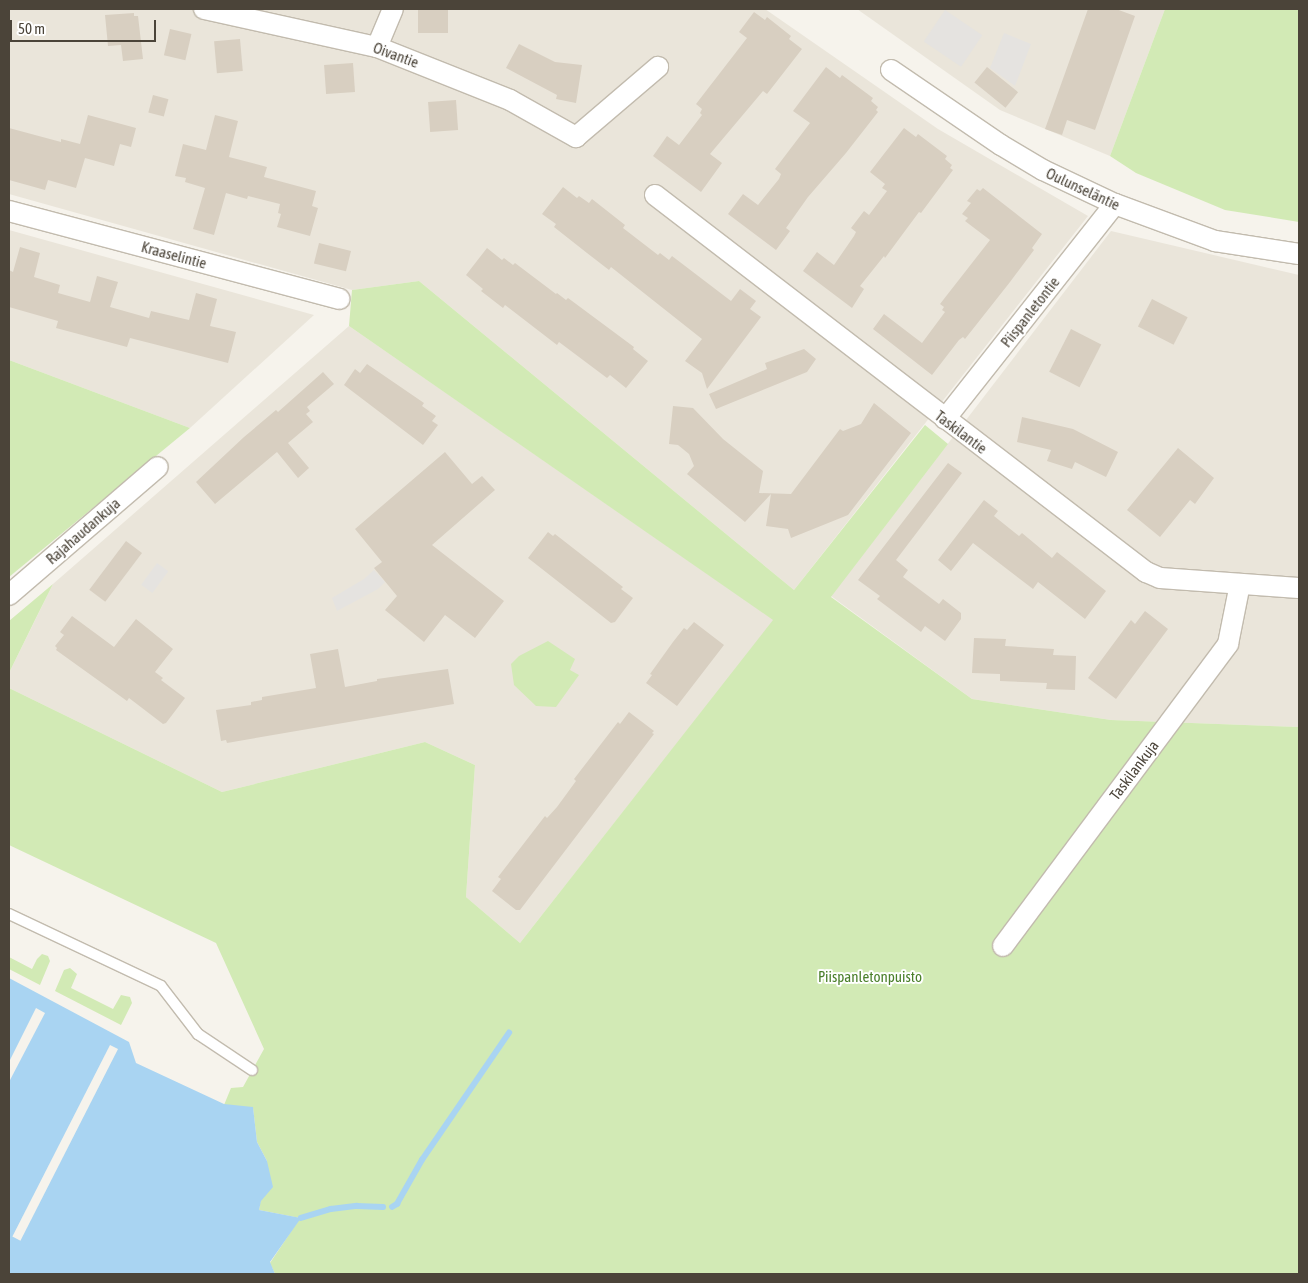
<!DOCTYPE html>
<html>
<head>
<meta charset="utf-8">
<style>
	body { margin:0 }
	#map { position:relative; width:1308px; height:1283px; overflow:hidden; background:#f6f3ec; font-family:"Asap Condensed",sans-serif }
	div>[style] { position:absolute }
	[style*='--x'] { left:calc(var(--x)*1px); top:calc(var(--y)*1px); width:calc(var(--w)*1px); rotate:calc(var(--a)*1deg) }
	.residential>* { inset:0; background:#eae5da }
	.green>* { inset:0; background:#d2eab5 }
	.parking>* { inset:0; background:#e5e3e0; transform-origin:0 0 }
	.water>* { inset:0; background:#a9d4f2 }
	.pier>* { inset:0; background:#f6f3ec; transform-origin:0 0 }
	.stream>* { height:5.5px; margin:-2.75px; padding:0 2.75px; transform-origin:2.75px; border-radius:2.75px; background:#a9d4f2 }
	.building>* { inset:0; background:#d8cfc1; transform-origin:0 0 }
	.roads { filter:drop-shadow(1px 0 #c2bbae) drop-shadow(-1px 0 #c2bbae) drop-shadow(0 1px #c2bbae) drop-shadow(0 -1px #c2bbae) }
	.lane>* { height:10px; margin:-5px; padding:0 5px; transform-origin:5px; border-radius:5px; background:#fff }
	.street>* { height:20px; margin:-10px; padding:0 10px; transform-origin:10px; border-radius:10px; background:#fff }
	span { translate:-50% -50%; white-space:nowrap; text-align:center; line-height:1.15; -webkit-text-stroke:4px #fff; paint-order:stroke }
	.street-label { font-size:15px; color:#4b4439 }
	.park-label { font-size:15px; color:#4a7f2a }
	.frame { position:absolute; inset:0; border:10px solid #4b4439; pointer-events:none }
	.scale { position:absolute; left:10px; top:20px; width:146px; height:22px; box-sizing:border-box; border:2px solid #4b4439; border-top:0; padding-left:6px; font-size:15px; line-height:18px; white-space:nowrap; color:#4b4439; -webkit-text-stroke:4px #fff; paint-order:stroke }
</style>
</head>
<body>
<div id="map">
	<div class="residential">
		<i style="clip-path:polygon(9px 9px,765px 9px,938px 129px,1088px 216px,794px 590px,419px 281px,352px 290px,9px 194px)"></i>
		<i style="clip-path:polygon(857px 9px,1165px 9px,1110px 156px,1000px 110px)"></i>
		<i style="clip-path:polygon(9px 230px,314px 315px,190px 428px,9px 360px)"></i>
		<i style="clip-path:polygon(1111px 231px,1299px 275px,1299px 727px,1111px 720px,972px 699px,831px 596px)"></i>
		<i style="clip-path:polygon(349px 326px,774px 620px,520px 943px,466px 897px,475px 765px,425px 742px,222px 792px,9px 688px,9px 673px,53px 584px)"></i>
	</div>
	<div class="green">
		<i style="clip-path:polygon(1165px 9px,1299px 9px,1299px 222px,1225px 210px,1136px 173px,1110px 156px)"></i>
		<i style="clip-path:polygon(419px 281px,794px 590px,925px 425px,948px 444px,831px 597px,972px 699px,1111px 720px,1299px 727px,1299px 1274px,275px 1274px,270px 1263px,300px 1218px,259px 1210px,267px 1161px,257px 1142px,253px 1108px,224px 1105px,231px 1088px,243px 1087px,264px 1049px,216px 943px,9px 845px,9px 688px,222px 792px,425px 742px,475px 765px,466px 897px,520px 943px,773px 620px,349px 326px,352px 290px)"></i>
		<i style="clip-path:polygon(9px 360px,190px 428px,9px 577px)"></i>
		<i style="clip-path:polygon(53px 584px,35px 620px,9px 673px,9px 621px)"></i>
		<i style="clip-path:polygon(548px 641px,575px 659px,570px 670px,579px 675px,556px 707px,536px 706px,514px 685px,511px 664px,519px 656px)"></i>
		<i style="clip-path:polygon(42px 954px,48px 956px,50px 961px,40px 985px,9px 969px,9px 957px,32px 969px,37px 959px)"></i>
		<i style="clip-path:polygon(70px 968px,77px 974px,71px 988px,113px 1009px,121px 995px,130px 997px,132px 1003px,121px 1025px,55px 991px,64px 970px)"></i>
	</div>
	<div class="parking">
		<i style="left:945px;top:10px;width:45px;height:38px;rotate:34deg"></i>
		<i style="clip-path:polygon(1004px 33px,1031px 44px,1015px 86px,990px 68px)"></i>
		<i style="left:157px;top:563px;width:14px;height:27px;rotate:36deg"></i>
		<i style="clip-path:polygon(374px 570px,385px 582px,378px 589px,337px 611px,332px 598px,364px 579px)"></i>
	</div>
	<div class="water">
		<i style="clip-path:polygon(9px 978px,129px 1042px,136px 1063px,224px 1104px,253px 1107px,257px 1142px,267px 1161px,273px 1187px,261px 1201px,259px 1210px,301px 1218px,270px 1262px,275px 1274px,9px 1274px)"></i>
	</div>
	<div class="pier">
		<i style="clip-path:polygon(36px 1008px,45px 1013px,9px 1082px,9px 1062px)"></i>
		<i style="left:110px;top:1045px;width:9px;height:215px;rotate:27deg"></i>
	</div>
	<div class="stream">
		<i style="--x:392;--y:1207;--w:6;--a:-31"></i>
		<i style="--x:397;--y:1204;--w:51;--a:-60.4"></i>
		<i style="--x:422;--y:1160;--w:154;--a:-55.6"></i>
		<i style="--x:301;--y:1218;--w:31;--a:-17"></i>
		<i style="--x:331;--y:1209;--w:26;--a:-7"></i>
		<i style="--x:357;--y:1206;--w:26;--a:2"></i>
	</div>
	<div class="building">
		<i style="left:418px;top:9px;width:30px;height:24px"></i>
		<i style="clip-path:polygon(1088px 9px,1116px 9px,1135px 16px,1095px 130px,1067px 120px,1062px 135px,1045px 129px)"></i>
		<i style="clip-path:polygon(754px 12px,765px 20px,767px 17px,791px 36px,789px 39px,802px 49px,767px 94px,763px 91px,710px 154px,722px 163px,701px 192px,653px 156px,667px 136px,679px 145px,702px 115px,700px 113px,702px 109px,696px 104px,747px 38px,739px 32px)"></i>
		<i style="clip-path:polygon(134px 13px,134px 16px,138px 16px,143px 59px,123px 61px,121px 45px,108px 46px,105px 15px)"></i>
		<i style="left:170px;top:29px;width:22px;height:27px;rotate:13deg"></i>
		<i style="left:240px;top:39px;width:32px;height:26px;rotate:85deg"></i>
		<i style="clip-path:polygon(519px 44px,555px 62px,582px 65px,576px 103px,556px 99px,557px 95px,506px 68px)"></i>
		<i style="left:353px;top:63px;width:29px;height:29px;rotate:86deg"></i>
		<i style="clip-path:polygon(826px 67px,840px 78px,842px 75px,873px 98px,871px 101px,878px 107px,876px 110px,878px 112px,846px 153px,808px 197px,786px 228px,790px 231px,776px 250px,728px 214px,743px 194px,758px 205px,779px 179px,781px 174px,775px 169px,810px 123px,793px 111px)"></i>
		<i style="left:987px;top:67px;width:40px;height:20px;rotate:39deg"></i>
		<i style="left:153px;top:95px;width:16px;height:18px;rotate:15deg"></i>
		<i style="left:456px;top:100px;width:30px;height:28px;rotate:86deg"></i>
		<i style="clip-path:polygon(88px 115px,136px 128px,131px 147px,120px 144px,114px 166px,85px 158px,76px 188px,48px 180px,45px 190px,9px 180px,9px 128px,61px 142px,61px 139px,80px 144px)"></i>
		<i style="clip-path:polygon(215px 115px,238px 121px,229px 157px,267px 167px,264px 177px,316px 191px,312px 206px,318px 208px,310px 236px,277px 227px,281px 214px,278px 213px,280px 204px,248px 196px,247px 199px,226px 193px,214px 235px,193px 229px,205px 188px,185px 182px,186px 178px,175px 176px,183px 144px,206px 150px)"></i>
		<i style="clip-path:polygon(904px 128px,916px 137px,918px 134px,947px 156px,945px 159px,952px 165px,950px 168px,953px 170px,921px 213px,919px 212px,885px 258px,884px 256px,860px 286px,864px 289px,852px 308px,803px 271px,817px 252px,834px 265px,854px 236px,856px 232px,851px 228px,864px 211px,869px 215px,887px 191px,882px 188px,885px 184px,870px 172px)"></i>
		<i style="clip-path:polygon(563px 187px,577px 198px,579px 196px,589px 203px,592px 199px,625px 225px,623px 228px,658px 255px,660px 253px,669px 260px,672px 256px,731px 301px,740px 289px,756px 301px,750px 309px,761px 317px,707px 389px,702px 373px,685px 361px,702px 339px,611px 267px,609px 270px,587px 253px,554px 227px,556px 224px,542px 214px)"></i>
		<i style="clip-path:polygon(983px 188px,1042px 234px,1032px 248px,1034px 250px,1010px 282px,965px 339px,963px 337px,959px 340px,932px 375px,873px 329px,884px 314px,922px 343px,945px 312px,942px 310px,944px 307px,940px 304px,990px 240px,965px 221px,968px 218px,962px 214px,971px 203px,967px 201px,977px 189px,980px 191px)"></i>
		<i style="left:319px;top:243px;width:33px;height:21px;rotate:14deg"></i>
		<i style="clip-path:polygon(20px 247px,40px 253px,34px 277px,60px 285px,58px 293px,90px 302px,97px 276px,118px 282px,110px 307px,149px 318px,151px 311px,189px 320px,196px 293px,217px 299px,210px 326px,236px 332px,228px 363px,130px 338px,127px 347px,56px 328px,58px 321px,9px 307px,9px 270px,13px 272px)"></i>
		<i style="clip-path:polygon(487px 248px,502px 260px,504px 258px,513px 265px,515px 263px,556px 294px,557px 293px,566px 300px,568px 298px,634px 347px,633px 349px,648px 361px,626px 388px,610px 375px,607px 378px,559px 342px,557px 345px,505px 305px,503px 308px,481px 291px,483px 289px,466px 275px)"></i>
		<i style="left:1152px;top:299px;width:40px;height:31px;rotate:27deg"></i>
		<i style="left:1071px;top:329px;width:34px;height:48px;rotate:27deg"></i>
		<i style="clip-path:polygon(804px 349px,816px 359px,807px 372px,716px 409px,709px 394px,767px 369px,765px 363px)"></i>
		<i style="clip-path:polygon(367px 364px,424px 403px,422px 406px,436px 416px,432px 421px,438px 425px,423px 445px,344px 385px,355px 369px,360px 373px)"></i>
		<i style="clip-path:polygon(323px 372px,334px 384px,307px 407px,310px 411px,306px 414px,313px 422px,288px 443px,309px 468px,298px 478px,277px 452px,215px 504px,196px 482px,244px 437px,276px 410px,278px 412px)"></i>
		<i style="clip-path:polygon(874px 403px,911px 433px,848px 515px,791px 538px,788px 529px,766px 526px,771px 494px,745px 522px,687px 474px,694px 466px,689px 454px,678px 445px,669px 444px,673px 406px,693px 408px,723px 439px,763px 471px,759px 493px,791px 494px,840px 429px,843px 431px,861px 424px)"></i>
		<i style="clip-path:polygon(1022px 417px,1073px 429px,1118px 452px,1106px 477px,1075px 462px,1072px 469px,1047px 461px,1051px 450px,1017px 442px)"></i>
		<i style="clip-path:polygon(1178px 448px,1214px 478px,1195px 504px,1190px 500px,1160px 537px,1127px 510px)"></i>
		<i style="clip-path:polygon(445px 452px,472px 484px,482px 476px,495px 490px,432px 545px,504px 601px,475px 638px,445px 615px,424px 642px,385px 610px,397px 596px,374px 568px,382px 562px,355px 529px)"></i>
		<i style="clip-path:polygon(948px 463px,962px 473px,896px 560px,908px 570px,903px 577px,939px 604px,943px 599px,961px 613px,961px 619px,945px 641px,925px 626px,921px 632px,877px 599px,880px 596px,858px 580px)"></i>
		<i style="clip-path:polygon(984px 500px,998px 511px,994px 516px,1019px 536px,1022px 533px,1052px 558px,1057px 552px,1106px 591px,1085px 619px,1038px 582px,1033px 589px,973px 543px,951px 571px,938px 560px)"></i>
		<i style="clip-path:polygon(548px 532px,553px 536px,555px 534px,623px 587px,621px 589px,633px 598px,615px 622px,611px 623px,528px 558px)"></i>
		<i style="left:126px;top:541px;width:20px;height:61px;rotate:37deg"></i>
		<i style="clip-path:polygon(1145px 611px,1168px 629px,1116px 699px,1088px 678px,1131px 620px,1135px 624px)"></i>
		<i style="clip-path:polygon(72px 616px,114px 647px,136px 619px,173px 649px,155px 672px,163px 678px,161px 680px,185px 698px,166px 723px,163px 724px,129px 698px,127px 701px,56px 650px,57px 648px,55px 646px,64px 635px,60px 632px)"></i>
		<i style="clip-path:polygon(694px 622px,724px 645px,677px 706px,646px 683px,652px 675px,650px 674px,673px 642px,684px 628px,687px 630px)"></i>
		<i style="clip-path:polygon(974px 638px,1006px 639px,1005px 646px,1054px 649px,1053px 655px,1076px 656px,1075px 690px,1046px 689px,1047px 683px,1000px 681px,1000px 674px,972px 673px)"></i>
		<i style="clip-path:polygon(338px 649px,345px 687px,377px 681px,377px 679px,448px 669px,454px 704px,227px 743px,226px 740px,221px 741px,216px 710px,251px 705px,251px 702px,262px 700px,262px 697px,316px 688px,310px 654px)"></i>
		<i style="clip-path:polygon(629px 712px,654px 731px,652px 733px,654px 734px,520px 910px,516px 910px,492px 891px,501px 879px,498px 877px,545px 816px,547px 818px,557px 807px,576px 781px,574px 779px,618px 722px,620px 724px)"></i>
	</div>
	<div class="roads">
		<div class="lane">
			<i style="--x:9;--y:914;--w:168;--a:25.3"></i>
			<i style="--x:161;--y:986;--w:61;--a:52.4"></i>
			<i style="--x:198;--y:1034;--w:65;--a:33.7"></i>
		</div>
		<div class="street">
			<i style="--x:204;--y:9;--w:177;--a:12.4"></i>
			<i style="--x:377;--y:47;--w:143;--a:21.7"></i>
			<i style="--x:510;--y:100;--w:76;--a:29.3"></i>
			<i style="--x:576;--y:137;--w:108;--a:-40.5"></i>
			<i style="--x:377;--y:47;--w:41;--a:-67.2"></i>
			<i style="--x:891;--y:70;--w:133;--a:34.3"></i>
			<i style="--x:1001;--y:145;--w:49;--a:30.8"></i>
			<i style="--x:1043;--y:170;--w:80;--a:25.3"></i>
			<i style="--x:1115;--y:204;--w:107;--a:20.3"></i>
			<i style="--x:1215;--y:241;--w:85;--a:8.8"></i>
			<i style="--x:655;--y:195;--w:619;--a:37.52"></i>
			<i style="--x:1146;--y:572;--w:15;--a:23"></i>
			<i style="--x:1160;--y:578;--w:139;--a:4.1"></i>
			<i style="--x:9;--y:211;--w:342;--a:14.9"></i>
			<i style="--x:945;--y:419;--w:274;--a:-51.7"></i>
			<i style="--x:9;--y:595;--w:196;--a:-40.7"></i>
			<i style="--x:1003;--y:946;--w:377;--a:-53.3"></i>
			<i style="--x:1228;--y:644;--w:61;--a:-78.7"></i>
		</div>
	</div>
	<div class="street-label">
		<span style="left:396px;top:55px;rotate:20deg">Oivantie</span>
		<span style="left:1083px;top:189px;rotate:25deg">Oulunseläntie</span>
		<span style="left:174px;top:255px;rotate:15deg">Kraaselintie</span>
		<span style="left:1030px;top:312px;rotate:-52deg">Piispanletontie</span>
		<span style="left:961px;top:432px;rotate:37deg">Taskilantie</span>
		<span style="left:83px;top:531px;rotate:-41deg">Rajahaudankuja</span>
		<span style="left:1134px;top:770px;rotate:-53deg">Taskilankuja</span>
	</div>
	<div class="park-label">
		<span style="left:870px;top:977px">Piispanletonpuisto</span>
	</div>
	<div class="frame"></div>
	<div class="scale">50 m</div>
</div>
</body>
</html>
